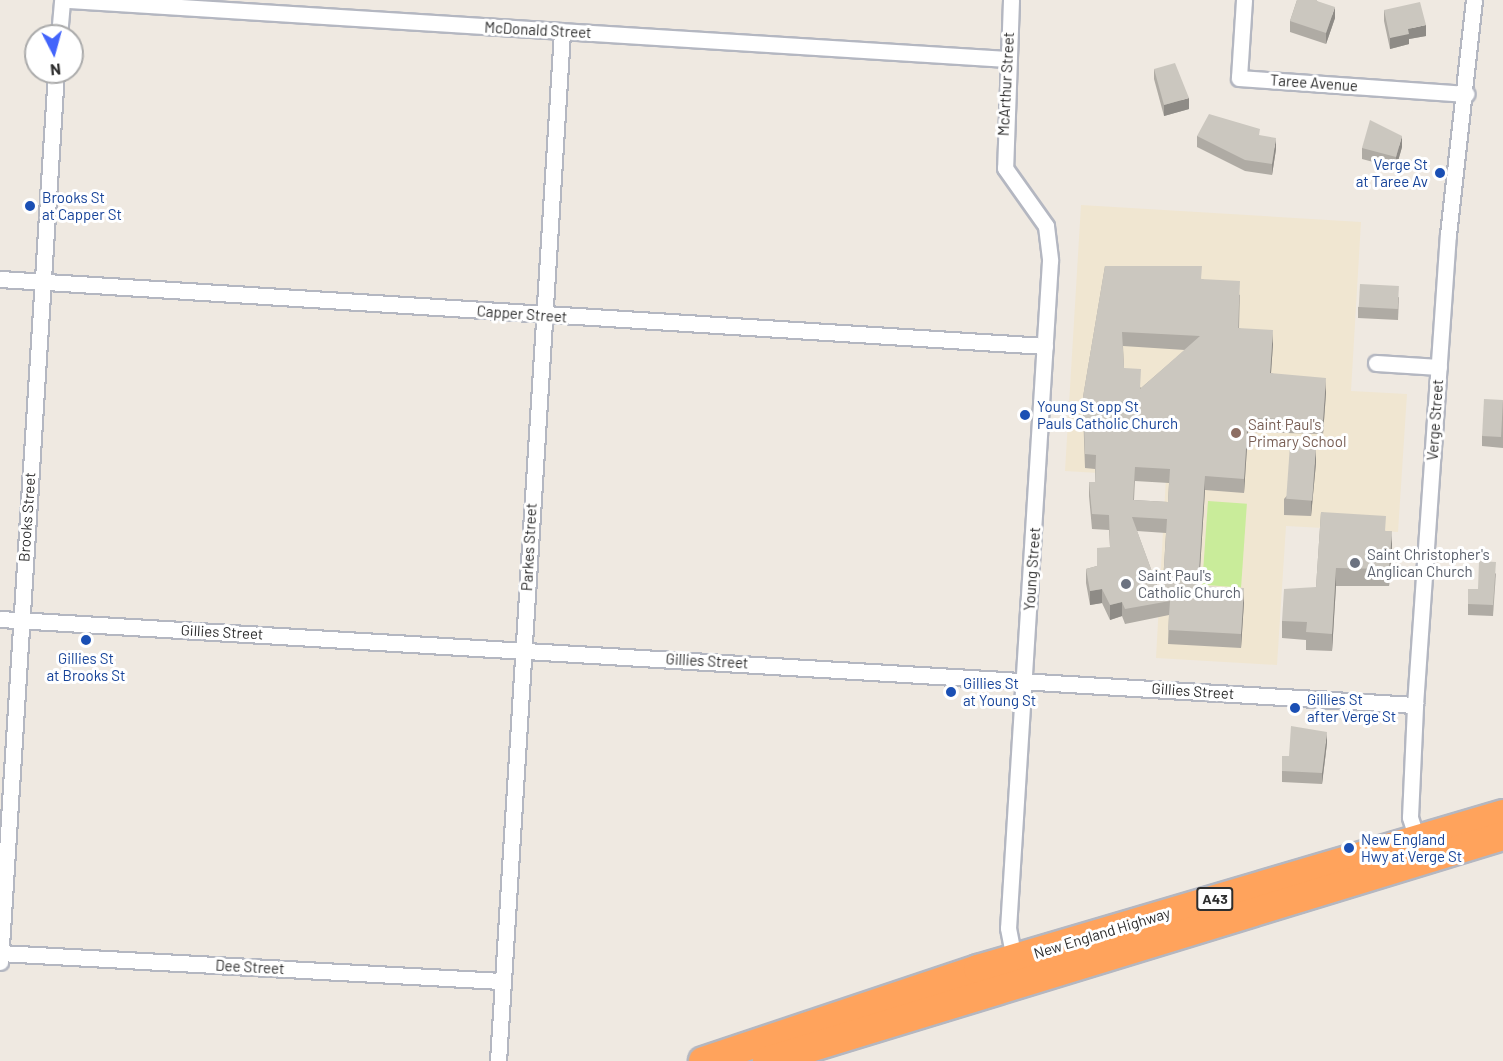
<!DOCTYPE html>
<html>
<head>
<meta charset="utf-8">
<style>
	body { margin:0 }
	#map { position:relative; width:1503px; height:1061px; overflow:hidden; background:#efe9e1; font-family:Barlow,sans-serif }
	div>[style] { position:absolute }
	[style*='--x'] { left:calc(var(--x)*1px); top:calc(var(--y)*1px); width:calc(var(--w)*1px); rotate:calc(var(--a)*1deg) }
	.education>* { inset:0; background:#f0e6d1 }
	.pitch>* { inset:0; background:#c9ec9a; transform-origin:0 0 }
	.roads { filter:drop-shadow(2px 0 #b4b7c1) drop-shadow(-2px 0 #b4b7c1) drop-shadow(0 2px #b4b7c1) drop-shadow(0 -2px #b4b7c1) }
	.street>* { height:15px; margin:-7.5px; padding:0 7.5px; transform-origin:7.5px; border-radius:7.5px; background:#fff }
	.highway>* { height:28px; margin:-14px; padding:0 14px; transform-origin:14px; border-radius:14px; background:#ffa35c }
	.wall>* { inset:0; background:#afaba4 }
	.shaded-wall>* { inset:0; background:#8e8b86 }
	.building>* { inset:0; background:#cbc7bf; transform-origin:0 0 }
	.dots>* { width:16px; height:16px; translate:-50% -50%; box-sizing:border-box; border:3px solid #fff; border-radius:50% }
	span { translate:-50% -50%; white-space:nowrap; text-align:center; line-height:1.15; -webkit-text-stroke:6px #fff; paint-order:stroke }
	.shield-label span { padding:2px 4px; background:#fff; border:2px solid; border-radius:4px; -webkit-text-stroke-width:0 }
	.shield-label { font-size:14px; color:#2e2e2e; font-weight:700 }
	.street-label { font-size:15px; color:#2e2e2e }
	.transit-label { font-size:15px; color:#164399 }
	.right { translate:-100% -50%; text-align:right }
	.left { translate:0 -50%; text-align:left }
	.education-label { font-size:15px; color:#785e54 }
	.worship-label { font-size:15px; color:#5b616d }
	.north { position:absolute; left:24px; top:24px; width:60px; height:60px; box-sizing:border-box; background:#fff; border:2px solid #ababab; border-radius:50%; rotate:174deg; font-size:16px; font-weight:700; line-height:24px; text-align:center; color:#2e2e2e }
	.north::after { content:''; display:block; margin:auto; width:21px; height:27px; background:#4264fb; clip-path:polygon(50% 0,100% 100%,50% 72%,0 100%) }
</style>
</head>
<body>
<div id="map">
	<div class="education">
		<i style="clip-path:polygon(1081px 205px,1361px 222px,1351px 391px,1407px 394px,1398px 532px,1286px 526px,1277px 665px,1156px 658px,1166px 477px,1065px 471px)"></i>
	</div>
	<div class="pitch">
		<i style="left:1208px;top:501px;width:39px;height:84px;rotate:4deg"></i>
	</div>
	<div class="roads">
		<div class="street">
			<i style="--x:69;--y:0;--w:940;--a:3.6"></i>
			<i style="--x:1011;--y:0;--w:168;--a:92"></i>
			<i style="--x:1005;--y:168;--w:71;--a:54.7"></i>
			<i style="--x:1046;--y:226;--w:35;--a:83"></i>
			<i style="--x:1050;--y:261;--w:668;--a:93.6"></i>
			<i style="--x:1008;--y:928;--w:38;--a:79"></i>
			<i style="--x:1244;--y:0;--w:78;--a:93.7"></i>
			<i style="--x:1239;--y:78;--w:228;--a:4"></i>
			<i style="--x:59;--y:36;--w:36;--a:-85"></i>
			<i style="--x:0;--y:279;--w:1047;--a:3.67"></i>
			<i style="--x:1376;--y:363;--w:63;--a:3.6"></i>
			<i style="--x:0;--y:619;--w:1418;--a:3.48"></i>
			<i style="--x:1417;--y:839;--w:23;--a:-108"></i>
			<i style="--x:1410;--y:817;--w:112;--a:-87.4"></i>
			<i style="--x:1415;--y:705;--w:471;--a:-86"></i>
			<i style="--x:1448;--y:235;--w:236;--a:-83.7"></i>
			<i style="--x:0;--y:953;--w:502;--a:3.2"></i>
			<i style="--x:0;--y:962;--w:892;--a:-86.4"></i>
			<i style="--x:498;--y:1061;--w:1031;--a:-86.44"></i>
		</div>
		<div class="highway">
			<i style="--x:703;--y:1061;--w:290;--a:-18.5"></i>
			<i style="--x:978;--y:969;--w:547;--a:-16.45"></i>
			<i style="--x:767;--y:1061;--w:770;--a:-17"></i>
		</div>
	</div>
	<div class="wall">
		<i style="clip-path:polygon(1297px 0,1317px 0,1317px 1px,1335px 18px,1326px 44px,1290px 32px,1290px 21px)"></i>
		<i style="clip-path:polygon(1384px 10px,1426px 36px,1409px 39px,1409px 44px,1390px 49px,1384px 21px)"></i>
		<i style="clip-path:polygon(1154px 69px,1189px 109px,1164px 116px,1154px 79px)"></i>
		<i style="clip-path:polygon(1197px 136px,1260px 136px,1276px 149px,1272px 175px,1245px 171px,1197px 147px)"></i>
		<i style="clip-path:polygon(1402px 147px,1396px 168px,1362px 159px,1362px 148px)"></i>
		<i style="clip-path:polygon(evenodd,1105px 266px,1202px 279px,1240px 295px,1239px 328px,1273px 344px,1271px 373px,1326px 393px,1323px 434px,1248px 432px,1244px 493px,1205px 490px,1199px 586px,1244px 602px,1241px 648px,1168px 644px,1169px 615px,1125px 624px,1122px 616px,1110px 620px,1102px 603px,1090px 605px,1086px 583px,1086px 569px,1097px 566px,1110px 547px,1109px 530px,1092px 529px,1089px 496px,1089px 482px,1095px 482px,1095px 469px,1085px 468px,1083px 411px,1083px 397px,1105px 266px,1123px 346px,1185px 350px,1141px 388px,1124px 368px,1123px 346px,1105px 266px,1135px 481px,1169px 483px,1168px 502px,1134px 500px,1135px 481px,1105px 266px,1137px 531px,1166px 533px,1162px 599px,1137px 531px)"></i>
		<i style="clip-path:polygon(1399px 297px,1398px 320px,1358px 318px,1358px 307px)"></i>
		<i style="clip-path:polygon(1503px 400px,1503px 448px,1482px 446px,1482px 436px)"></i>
		<i style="clip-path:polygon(1316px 463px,1311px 516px,1284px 515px,1284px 499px)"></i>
		<i style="clip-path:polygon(1321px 512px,1386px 531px,1392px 548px,1389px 586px,1336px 586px,1332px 651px,1306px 650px,1306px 640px,1282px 638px,1282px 621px,1316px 587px)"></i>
		<i style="clip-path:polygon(1496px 573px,1493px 616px,1468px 615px,1468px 604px,1478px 589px)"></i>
		<i style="clip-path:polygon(1327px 743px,1322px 784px,1282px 782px,1282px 771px,1289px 756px)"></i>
	</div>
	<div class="shaded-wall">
		<i style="clip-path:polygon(1335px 7px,1335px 18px,1326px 44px,1326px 33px)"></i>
		<i style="clip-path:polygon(1426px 25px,1426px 36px,1409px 39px,1409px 44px,1390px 49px,1390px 38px,1408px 29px)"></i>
		<i style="clip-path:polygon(1189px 98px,1189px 109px,1164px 116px,1164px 105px)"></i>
		<i style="clip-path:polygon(1402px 136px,1402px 147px,1396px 168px,1396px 157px)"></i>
		<i style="clip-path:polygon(1276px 138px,1276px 149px,1272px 175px,1272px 164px)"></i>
		<i style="clip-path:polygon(1273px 330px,1273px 344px,1270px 387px,1270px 373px)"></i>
		<i style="clip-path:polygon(1326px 378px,1326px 393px,1323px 434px,1323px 420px)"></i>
		<i style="clip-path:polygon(1248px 418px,1248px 432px,1244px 493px,1244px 479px)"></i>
		<i style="clip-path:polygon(1316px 447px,1316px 463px,1311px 516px,1311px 500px)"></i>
		<i style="clip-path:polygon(1205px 476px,1205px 490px,1198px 600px,1198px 586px)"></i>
		<i style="clip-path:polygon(1392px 531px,1392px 548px,1389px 586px,1389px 569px)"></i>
		<i style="clip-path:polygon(1336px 568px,1336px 586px,1332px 651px,1332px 634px)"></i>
		<i style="clip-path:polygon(1244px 588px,1244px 602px,1241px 648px,1241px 634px)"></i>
		<i style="clip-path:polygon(1102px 589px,1102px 603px,1090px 605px,1090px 591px)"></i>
		<i style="clip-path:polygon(1122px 602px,1122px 616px,1110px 620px,1110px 605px)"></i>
		<i style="clip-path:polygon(1327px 732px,1327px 743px,1322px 784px,1322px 773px)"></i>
	</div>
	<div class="building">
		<i style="clip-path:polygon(1297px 0,1317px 0,1317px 1px,1335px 7px,1326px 33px,1290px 21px)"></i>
		<i style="clip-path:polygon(1420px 2px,1426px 25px,1408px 29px,1409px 34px,1390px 38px,1384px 10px)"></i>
		<i style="clip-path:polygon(1175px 63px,1189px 98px,1164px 105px,1154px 69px)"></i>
		<i style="clip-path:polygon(1209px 114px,1260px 129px,1259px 135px,1276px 138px,1272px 164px,1245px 160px,1197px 136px)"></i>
		<i style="clip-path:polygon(1370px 120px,1402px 136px,1396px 157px,1362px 148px)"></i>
		<i style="clip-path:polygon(evenodd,1105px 266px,1202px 266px,1201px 279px,1240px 281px,1238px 328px,1273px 330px,1270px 373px,1326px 378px,1323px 420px,1248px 418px,1244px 479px,1205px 476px,1198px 586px,1244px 588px,1241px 634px,1168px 630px,1170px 601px,1125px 609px,1122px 602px,1110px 605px,1102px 589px,1090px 591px,1086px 569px,1097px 566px,1097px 548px,1110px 547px,1109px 515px,1092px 514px,1089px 482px,1095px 482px,1096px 455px,1085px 454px,1083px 397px,1105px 266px,1122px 332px,1200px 336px,1140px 389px,1141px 369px,1124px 368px,1122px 332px,1105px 266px,1135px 467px,1170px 469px,1168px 502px,1133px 500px,1135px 467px,1105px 266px,1132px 517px,1167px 519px,1162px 599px,1132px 517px)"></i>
		<i style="left:1360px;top:284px;width:39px;height:23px;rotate:3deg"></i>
		<i style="left:1484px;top:399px;width:19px;height:37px;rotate:3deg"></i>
		<i style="left:1290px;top:445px;width:26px;height:54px;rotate:4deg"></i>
		<i style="clip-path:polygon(1321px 512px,1386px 516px,1385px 531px,1392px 531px,1389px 569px,1336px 568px,1332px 634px,1306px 632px,1307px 622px,1282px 621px,1284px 589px,1316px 587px)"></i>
		<i style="clip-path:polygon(1479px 561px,1496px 562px,1493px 605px,1468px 604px,1468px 589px,1478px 589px)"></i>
		<i style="clip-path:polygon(1291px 726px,1327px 732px,1322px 773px,1282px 771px,1282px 756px,1289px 756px)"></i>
	</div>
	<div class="dots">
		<i style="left:1440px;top:173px;background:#1a4fb4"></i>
		<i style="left:30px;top:206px;background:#1a4fb4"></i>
		<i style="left:1025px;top:415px;background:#1a4fb4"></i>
		<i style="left:1236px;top:433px;background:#8d6e63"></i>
		<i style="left:1355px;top:563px;background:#6b7280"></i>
		<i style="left:1126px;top:584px;background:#6b7280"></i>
		<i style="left:86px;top:640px;background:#1a4fb4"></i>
		<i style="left:951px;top:692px;background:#1a4fb4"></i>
		<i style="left:1295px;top:708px;background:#1a4fb4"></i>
		<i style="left:1349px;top:848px;background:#1a4fb4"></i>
	</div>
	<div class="shield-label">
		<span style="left:1215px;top:899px">A43</span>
	</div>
	<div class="street-label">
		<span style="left:538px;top:30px;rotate:3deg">McDonald Street</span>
		<span style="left:1314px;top:83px;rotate:4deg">Taree Avenue</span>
		<span style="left:1006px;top:84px;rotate:-87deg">McArthur Street</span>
		<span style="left:522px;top:314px;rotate:4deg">Capper Street</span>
		<span style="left:1435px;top:420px;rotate:-86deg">Verge Street</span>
		<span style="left:27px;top:517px;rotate:-86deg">Brooks Street</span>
		<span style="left:529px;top:547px;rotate:-87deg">Parkes Street</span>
		<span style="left:1032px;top:569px;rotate:-86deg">Young Street</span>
		<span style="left:222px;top:632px;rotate:3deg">Gillies Street</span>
		<span style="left:707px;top:661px;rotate:3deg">Gillies Street</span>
		<span style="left:1193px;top:691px;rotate:4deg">Gillies Street</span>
		<span style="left:1102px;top:933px;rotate:-17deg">New England Highway</span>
		<span style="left:250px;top:967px;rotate:3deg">Dee Street</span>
	</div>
	<div class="transit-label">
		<span class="right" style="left:1428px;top:173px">Verge St<br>at Taree Av</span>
		<span class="left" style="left:42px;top:206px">Brooks St<br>at Capper St</span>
		<span class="left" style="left:1037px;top:415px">Young St opp St<br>Pauls Catholic Church</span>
		<span style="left:86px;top:667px">Gillies St<br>at Brooks St</span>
		<span class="left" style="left:963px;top:692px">Gillies St<br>at Young St</span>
		<span class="left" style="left:1307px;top:708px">Gillies St<br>after Verge St</span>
		<span class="left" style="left:1361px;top:848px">New England<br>Hwy at Verge St</span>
	</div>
	<div class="education-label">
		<span class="left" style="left:1248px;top:433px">Saint Paul's<br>Primary School</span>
	</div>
	<div class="worship-label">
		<span class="left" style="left:1367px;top:563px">Saint Christopher's<br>Anglican Church</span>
		<span class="left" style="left:1138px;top:584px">Saint Paul's<br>Catholic Church</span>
	</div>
	<div class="north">N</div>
</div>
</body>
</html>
